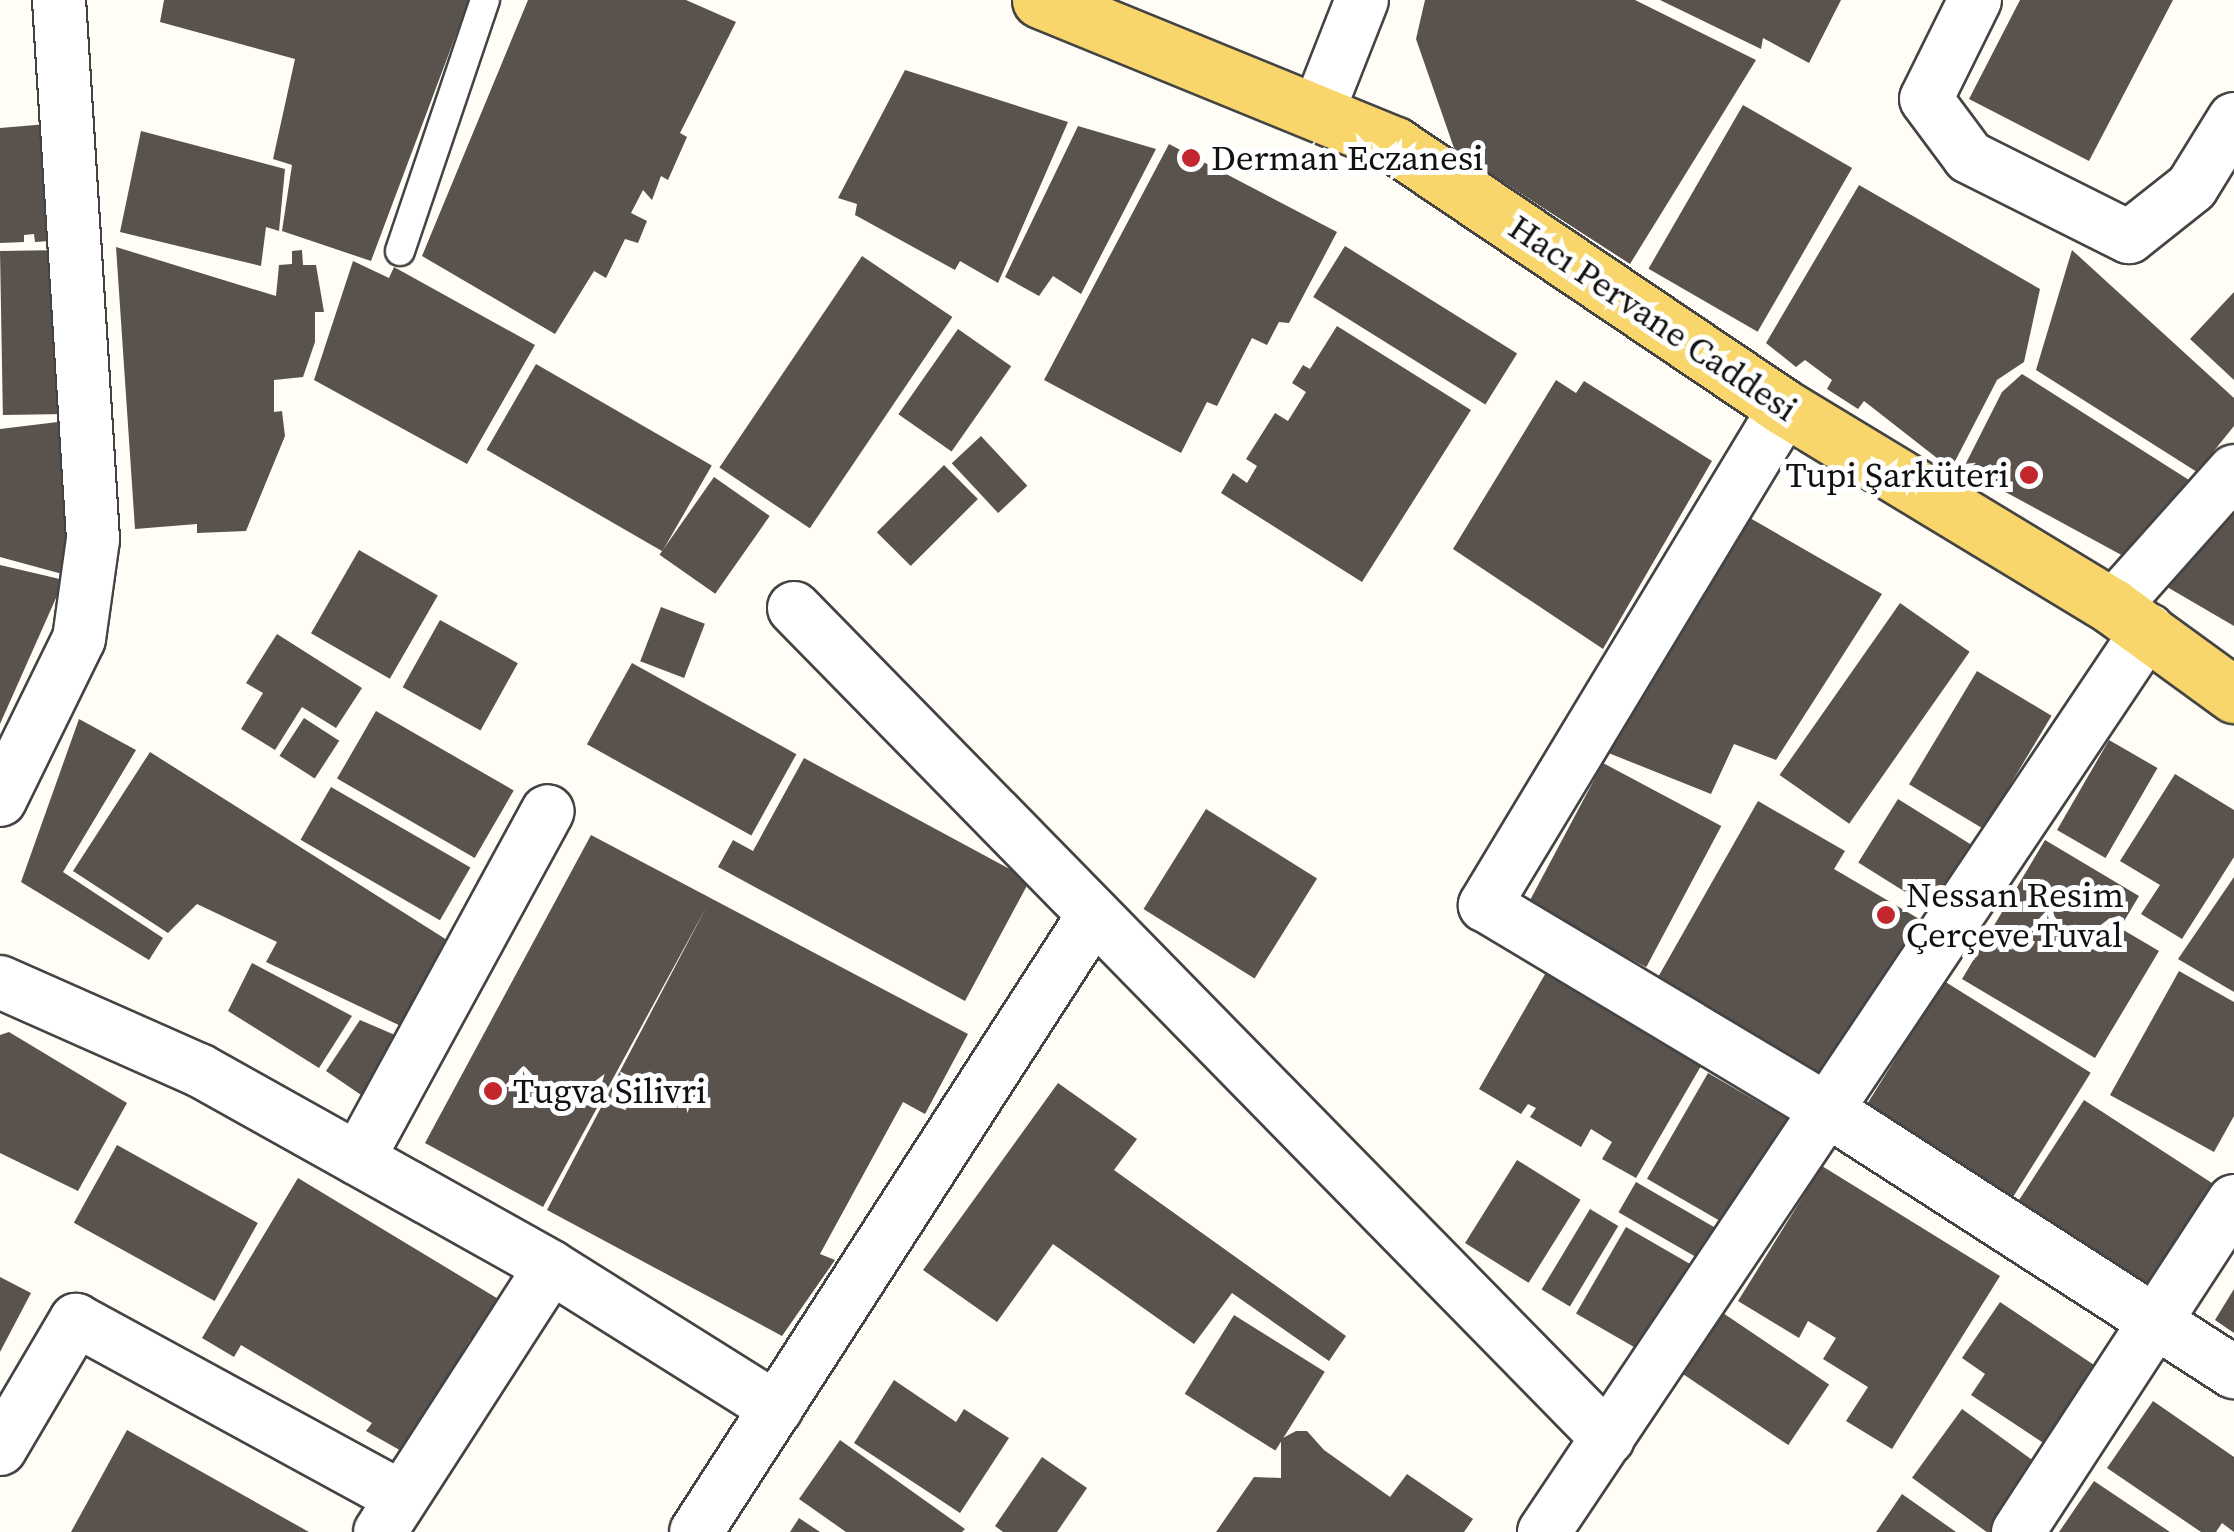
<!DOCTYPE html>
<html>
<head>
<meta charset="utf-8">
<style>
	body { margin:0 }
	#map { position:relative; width:2234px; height:1532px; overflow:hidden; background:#fffdf5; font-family:"Source Serif 4",serif }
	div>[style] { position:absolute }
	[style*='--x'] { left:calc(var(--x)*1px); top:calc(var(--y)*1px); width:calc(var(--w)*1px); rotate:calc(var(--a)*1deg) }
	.building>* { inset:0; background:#5a524d; transform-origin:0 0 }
	.roads { filter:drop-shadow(2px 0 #444) drop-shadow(-2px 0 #444) drop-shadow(0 2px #444) drop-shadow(0 -2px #444) }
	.service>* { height:28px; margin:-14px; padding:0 14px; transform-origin:14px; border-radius:14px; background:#fff }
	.minor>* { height:52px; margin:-26px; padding:0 26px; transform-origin:26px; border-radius:26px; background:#fff }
	.primary>* { height:55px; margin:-27.5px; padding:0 27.5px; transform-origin:27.5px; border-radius:27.5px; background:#f9d66b }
	.dots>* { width:28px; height:28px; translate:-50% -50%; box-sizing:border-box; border:5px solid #fff; border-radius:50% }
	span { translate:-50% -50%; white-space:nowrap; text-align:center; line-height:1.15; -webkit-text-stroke:10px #fff; paint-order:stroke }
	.poi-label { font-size:35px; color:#111 }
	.left { translate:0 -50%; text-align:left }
	.right { translate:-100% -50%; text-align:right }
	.street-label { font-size:35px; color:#111 }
</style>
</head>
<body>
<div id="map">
	<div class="building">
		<i style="clip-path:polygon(164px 0,469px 0,371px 261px,282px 231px,292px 165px,273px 159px,295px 59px,160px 22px)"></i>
		<i style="clip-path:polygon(528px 0,686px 0,736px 22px,680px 133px,687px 137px,668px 180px,661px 176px,652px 200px,643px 190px,631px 213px,647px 221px,638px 243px,625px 239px,606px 278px,594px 271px,555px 334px,422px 256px)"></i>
		<i style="clip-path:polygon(1425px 0,1635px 0,1756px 60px,1630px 264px,1455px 151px,1416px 39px)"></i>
		<i style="clip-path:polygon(1660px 0,1841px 0,1809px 63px,1763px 38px,1761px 49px)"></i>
		<i style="clip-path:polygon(2020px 0,2173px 0,2089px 161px,1969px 99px)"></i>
		<i style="clip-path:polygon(905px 70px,1068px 122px,998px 283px,960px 261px,955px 270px,855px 215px,857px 204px,838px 198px)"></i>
		<i style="left:1743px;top:105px;width:126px;height:189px;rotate:30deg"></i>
		<i style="clip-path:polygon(59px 123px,64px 240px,35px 242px,34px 234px,24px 235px,24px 242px,0 243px,0 128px)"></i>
		<i style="clip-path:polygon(1078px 126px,1156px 149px,1081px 294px,1053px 276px,1039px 296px,1005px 277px)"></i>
		<i style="clip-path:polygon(141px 131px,285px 169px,279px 231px,266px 227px,261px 266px,120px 232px)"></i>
		<i style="clip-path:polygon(1169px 144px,1337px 232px,1289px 323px,1279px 322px,1267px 345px,1252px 338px,1217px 406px,1207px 402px,1181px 453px,1044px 380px)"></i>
		<i style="clip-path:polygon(1859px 185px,2040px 289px,2024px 362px,1997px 380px,1951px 469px,1864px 401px,1858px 409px,1827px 389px,1832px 380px,1805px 360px,1796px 367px,1766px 343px)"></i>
		<i style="left:1345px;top:246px;width:203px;height:60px;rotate:32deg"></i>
		<i style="clip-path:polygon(116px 247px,276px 296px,279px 265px,292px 264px,292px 251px,302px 250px,303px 265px,316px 265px,324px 312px,315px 312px,315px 342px,303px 377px,274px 380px,274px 412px,282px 411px,285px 436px,246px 531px,197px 533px,197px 524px,135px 529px)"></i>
		<i style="left:63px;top:250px;width:164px;height:63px;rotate:89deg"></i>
		<i style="clip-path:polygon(2072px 250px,2234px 398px,2234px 426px,2197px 472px,2036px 370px)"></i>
		<i style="left:862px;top:256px;width:109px;height:255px;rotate:34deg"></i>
		<i style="clip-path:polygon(353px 261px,389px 278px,394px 267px,535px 345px,467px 464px,314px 380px)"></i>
		<i style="clip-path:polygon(2234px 292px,2234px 380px,2190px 339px)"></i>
		<i style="clip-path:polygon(1337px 326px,1471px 410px,1362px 582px,1221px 493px,1233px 473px,1247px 483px,1257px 466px,1246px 459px,1275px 413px,1288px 421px,1306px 392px,1292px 383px,1303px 365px,1310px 369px)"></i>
		<i style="left:958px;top:329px;width:65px;height:104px;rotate:35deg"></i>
		<i style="left:536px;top:364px;width:203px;height:99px;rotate:30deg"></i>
		<i style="clip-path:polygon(2022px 374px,2189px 480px,2127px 558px,1963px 469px,2002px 392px)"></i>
		<i style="clip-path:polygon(1556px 380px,1576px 393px,1584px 381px,1712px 461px,1603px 649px,1453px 549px)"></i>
		<i style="clip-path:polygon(66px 421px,66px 575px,0 557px,0 429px)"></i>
		<i style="left:981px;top:436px;width:68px;height:40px;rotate:47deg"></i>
		<i style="left:944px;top:465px;width:48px;height:95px;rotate:45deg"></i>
		<i style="left:714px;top:477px;width:68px;height:95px;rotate:35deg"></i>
		<i style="clip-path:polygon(2234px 507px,2234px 626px,2162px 584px)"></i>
		<i style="clip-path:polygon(1743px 514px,1882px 594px,1776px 760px,1734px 744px,1711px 794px,1606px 752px)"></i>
		<i style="left:359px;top:550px;width:91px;height:96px;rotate:30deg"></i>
		<i style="clip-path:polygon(0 565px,64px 580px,0 724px)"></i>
		<i style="left:1900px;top:603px;width:85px;height:210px;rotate:35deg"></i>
		<i style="left:661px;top:607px;width:47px;height:58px;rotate:21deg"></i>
		<i style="left:440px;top:620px;width:89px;height:77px;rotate:29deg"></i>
		<i style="clip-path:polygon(277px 634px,362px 688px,336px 728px,302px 707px,275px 750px,241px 729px,263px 693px,246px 683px)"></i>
		<i style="left:632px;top:663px;width:188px;height:93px;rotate:29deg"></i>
		<i style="left:1977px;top:671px;width:87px;height:132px;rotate:31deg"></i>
		<i style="left:376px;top:711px;width:159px;height:78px;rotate:30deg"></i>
		<i style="left:304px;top:718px;width:42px;height:45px;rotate:33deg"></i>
		<i style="clip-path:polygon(79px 719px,136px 750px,63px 872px,163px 938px,149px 960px,21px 882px)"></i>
		<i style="left:2109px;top:740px;width:56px;height:104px;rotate:30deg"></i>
		<i style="clip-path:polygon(150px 752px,447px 940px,405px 1028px,266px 962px,277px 942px,197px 904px,168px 933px,73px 871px)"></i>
		<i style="clip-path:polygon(804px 758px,1030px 880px,965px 1001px,718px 867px,733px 840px,753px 851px)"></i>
		<i style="left:1603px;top:763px;width:134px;height:160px;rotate:28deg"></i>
		<i style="clip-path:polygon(2175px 774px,2234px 810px,2234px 857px,2182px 939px,2141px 914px,2160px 885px,2120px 861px)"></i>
		<i style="left:331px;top:787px;width:161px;height:61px;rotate:30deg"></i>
		<i style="left:1898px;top:799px;width:87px;height:75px;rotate:32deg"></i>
		<i style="clip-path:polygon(1758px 801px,1845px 851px,1834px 869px,1921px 920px,1827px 1085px,1653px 986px)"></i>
		<i style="left:1206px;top:809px;width:131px;height:118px;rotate:32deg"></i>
		<i style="clip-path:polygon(591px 835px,968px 1034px,925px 1114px,903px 1102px,820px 1254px,835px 1260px,782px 1336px,547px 1210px,707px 906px,543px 1207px,425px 1143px)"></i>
		<i style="clip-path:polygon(2045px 840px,2139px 896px,2120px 928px,2159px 951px,2095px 1058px,1962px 979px)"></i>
		<i style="clip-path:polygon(2234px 877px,2234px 992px,2178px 959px)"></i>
		<i style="clip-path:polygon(252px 963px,352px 1016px,319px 1068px,228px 1011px)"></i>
		<i style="clip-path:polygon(1548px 969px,1705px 1059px,1636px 1178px,1602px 1159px,1612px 1142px,1591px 1129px,1581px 1147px,1530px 1117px,1536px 1108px,1528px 1104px,1521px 1114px,1479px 1089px)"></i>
		<i style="clip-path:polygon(2179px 971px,2234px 1002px,2234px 1116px,2214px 1152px,2110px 1095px)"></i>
		<i style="left:1944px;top:981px;width:173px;height:153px;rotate:32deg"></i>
		<i style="clip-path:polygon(360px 1020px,402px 1038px,364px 1097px,326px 1071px)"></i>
		<i style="clip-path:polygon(9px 1032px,127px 1103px,78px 1191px,0 1153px,0 1035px)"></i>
		<i style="left:1708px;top:1073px;width:99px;height:122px;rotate:30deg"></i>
		<i style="clip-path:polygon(1058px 1083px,1137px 1139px,1114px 1170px,1346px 1336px,1329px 1361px,1232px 1293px,1194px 1344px,1053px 1244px,997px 1322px,923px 1270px)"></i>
		<i style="left:2084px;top:1100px;width:159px;height:123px;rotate:33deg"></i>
		<i style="left:117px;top:1145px;width:161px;height:89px;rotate:29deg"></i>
		<i style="left:1517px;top:1160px;width:75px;height:98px;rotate:32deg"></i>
		<i style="clip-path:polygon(1822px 1166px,2000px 1276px,1892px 1449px,1846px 1421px,1868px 1387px,1823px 1359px,1836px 1338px,1808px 1321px,1799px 1338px,1738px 1301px)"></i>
		<i style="clip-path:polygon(298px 1178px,505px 1303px,480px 1344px,470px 1339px,435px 1398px,442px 1408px,412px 1457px,366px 1431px,372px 1423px,241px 1345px,234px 1357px,202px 1338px)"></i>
		<i style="left:1636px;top:1182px;width:98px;height:35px;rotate:30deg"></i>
		<i style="left:1590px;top:1209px;width:33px;height:94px;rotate:31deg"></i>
		<i style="left:1626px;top:1227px;width:85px;height:100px;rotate:30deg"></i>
		<i style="clip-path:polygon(0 1277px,31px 1293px,0 1352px)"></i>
		<i style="clip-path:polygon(2234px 1289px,2234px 1333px,2215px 1320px)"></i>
		<i style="clip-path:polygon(2000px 1302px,2100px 1369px,2048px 1446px,1971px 1395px,1985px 1374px,1962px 1358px)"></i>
		<i style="left:1723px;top:1313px;width:128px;height:73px;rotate:34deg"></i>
		<i style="left:1234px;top:1315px;width:107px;height:93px;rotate:32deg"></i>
		<i style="clip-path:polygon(894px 1380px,956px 1422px,964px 1409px,1009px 1438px,960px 1513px,854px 1443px)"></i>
		<i style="clip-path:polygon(2153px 1401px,2234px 1457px,2234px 1532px,2222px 1523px,2216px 1532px,2201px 1532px,2107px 1468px)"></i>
		<i style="left:1962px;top:1409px;width:99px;height:85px;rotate:36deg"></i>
		<i style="clip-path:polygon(127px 1430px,309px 1532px,71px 1532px)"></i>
		<i style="clip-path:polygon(1296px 1431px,1307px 1431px,1324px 1450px,1390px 1497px,1407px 1474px,1473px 1519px,1464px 1532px,1216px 1532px,1254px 1477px,1281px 1478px,1281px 1439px)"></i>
		<i style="clip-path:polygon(840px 1440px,965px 1529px,962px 1532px,846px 1532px,799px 1499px)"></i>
		<i style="clip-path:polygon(1042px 1457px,1087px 1488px,1057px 1532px,1003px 1532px,995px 1526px)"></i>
		<i style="clip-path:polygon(2094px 1481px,2170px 1532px,2059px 1532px)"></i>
		<i style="clip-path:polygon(1902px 1494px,1956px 1532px,1876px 1532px)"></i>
		<i style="clip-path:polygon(799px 1518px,820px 1532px,790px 1532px)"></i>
	</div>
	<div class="roads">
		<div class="service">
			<i style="--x:400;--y:251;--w:265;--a:-71.3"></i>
		</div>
		<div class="minor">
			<i style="--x:1975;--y:0;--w:110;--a:116.3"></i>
			<i style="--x:1926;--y:99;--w:72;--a:53.4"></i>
			<i style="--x:1969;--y:157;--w:179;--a:26.6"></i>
			<i style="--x:2129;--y:237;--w:80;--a:-38.4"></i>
			<i style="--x:2192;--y:187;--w:80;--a:-58.3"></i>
			<i style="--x:1319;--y:109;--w:117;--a:-68.5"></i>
			<i style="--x:1785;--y:408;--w:581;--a:121.12"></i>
			<i style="--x:1485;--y:905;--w:399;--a:30.9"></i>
			<i style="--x:1827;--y:1110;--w:484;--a:32.8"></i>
			<i style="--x:2113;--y:607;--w:182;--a:-48.3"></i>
			<i style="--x:794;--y:608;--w:1163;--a:45.59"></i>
			<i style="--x:0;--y:800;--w:179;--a:-63.9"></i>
			<i style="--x:79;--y:639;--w:101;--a:-82"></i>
			<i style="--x:93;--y:539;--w:540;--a:-93.61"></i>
			<i style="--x:0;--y:982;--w:218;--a:23.9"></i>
			<i style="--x:199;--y:1070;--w:403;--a:29.2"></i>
			<i style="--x:551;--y:1267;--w:266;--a:32.1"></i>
			<i style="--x:358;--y:1159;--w:396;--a:-61.4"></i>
			<i style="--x:0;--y:1449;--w:150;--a:-59.5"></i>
			<i style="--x:76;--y:1320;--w:371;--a:28.6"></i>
			<i style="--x:380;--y:1532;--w:315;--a:-57.2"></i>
			<i style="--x:696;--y:1532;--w:733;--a:-57.2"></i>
			<i style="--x:1544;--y:1532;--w:1086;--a:-56.19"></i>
			<i style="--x:2018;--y:1532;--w:395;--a:-56.9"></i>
		</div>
		<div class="primary">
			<i style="--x:1040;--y:0;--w:383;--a:22.2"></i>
			<i style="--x:1395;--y:145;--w:470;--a:34"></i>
			<i style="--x:1785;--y:408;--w:384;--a:31.2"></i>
			<i style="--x:2113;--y:607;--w:150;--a:36"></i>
		</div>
	</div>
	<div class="dots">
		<i style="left:1191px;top:158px;background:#c4262e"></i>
		<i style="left:2029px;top:475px;background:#c4262e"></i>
		<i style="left:1886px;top:915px;background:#c4262e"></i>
		<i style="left:493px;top:1091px;background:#c4262e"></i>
	</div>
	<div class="poi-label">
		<span class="left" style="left:1211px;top:158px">Derman Eczanesi</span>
		<span class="right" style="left:2009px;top:475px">Tupi Şarküteri</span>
		<span class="left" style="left:1906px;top:915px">Nessan Resim<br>Çerçeve Tuval</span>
		<span class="left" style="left:513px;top:1091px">Tugva Silivri</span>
	</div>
	<div class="street-label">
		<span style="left:1653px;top:318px;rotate:34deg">Hacı Pervane Caddesi</span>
	</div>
</div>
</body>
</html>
